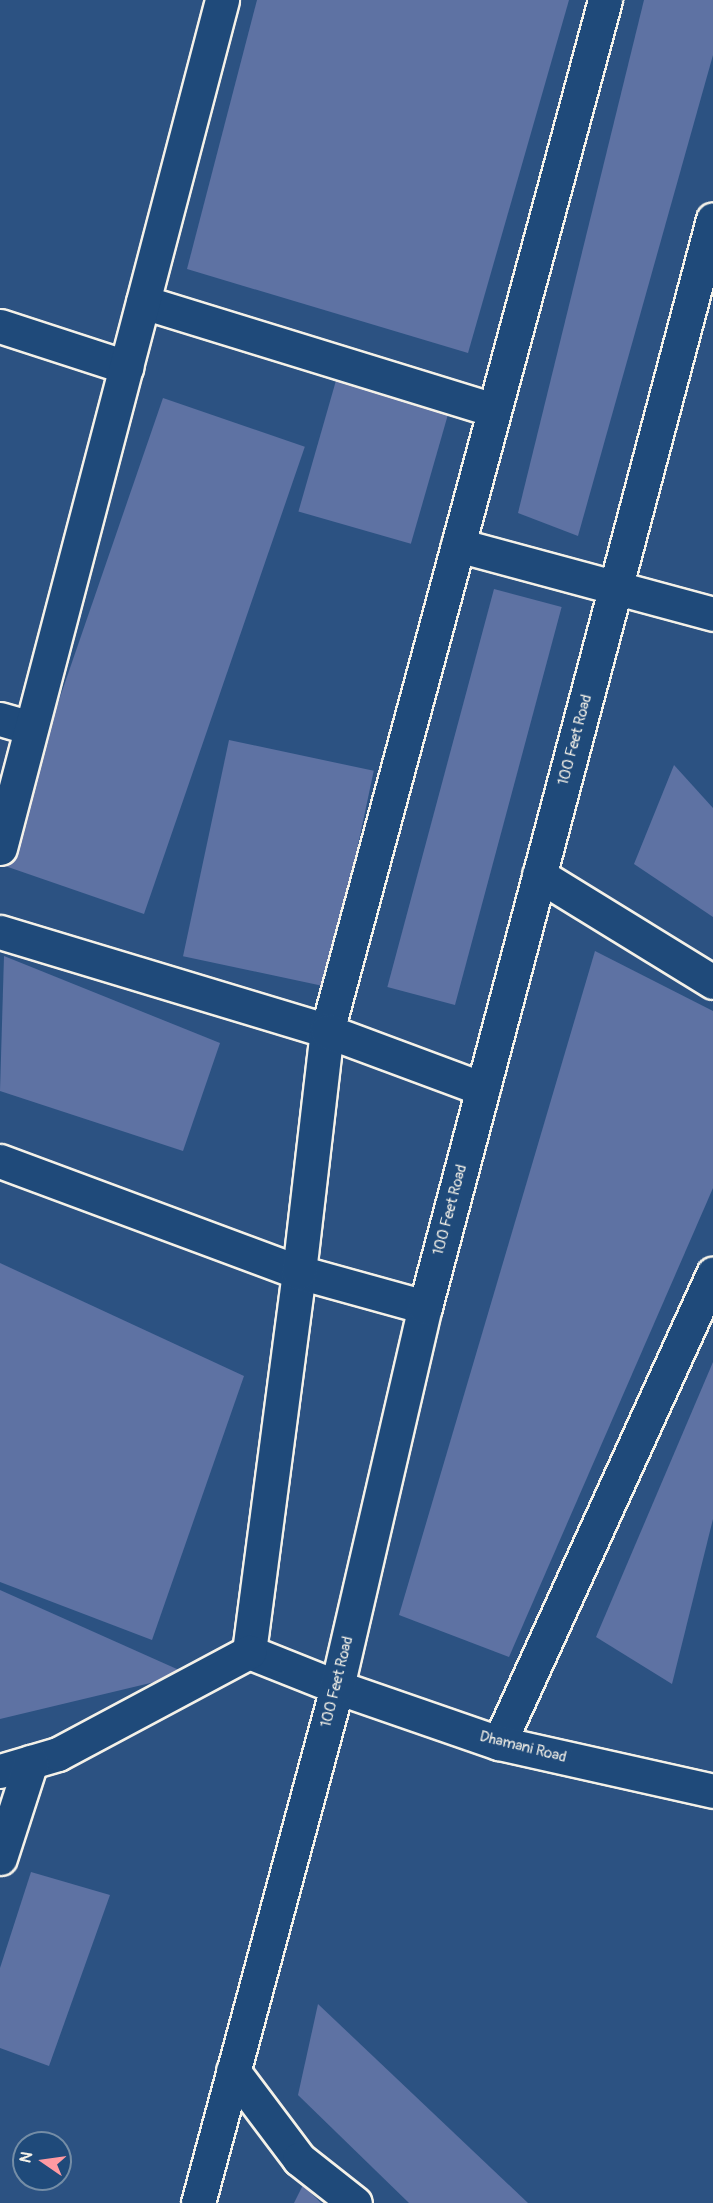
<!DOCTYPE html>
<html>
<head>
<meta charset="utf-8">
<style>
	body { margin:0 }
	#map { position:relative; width:713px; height:2203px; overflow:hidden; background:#2c5282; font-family:Pangolin,sans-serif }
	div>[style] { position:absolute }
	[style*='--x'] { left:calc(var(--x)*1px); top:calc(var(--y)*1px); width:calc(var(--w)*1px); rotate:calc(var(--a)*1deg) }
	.building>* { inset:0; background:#5e72a3; transform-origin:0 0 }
	.roads { filter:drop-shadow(2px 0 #f4f1e8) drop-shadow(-2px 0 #f4f1e8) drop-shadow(0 2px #f4f1e8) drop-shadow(0 -2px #f4f1e8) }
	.minor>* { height:33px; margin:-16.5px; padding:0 16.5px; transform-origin:16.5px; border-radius:16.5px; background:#1f4a7a }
	.secondary>* { height:33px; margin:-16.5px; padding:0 16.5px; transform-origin:16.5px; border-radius:16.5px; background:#1f4a7a }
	span { translate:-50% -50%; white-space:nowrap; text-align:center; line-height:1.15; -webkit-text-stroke:6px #1f4a7a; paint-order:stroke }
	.street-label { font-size:15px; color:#f4f1e8 }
	.north { position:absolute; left:12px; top:2131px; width:60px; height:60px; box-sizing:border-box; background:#1f4a7a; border:2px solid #748da6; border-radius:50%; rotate:283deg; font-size:16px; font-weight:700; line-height:24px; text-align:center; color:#f4f1e8 }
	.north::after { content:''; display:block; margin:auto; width:21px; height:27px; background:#ff9aa2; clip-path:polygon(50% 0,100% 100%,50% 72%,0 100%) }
</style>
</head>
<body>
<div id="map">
	<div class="building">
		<i style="clip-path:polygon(257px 0,569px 0,468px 353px,187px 269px)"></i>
		<i style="clip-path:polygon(644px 0,713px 0,713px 55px,578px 536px,518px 513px)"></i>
		<i style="left:337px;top:377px;width:117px;height:140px;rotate:16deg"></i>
		<i style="left:163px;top:398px;width:150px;height:494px;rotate:19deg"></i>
		<i style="left:494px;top:589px;width:70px;height:412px;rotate:15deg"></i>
		<i style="left:229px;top:740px;width:148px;height:221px;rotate:12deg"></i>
		<i style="clip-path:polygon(674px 765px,713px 808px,713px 917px,634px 864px)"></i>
		<i style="clip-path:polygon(595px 951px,713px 1011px,713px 1188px,509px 1657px,399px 1615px)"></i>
		<i style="clip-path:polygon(4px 956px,220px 1043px,183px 1151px,0 1091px)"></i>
		<i style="clip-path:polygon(0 1263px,244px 1376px,152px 1640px,0 1582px)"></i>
		<i style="clip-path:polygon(713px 1362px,713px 1519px,672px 1684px,596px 1637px)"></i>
		<i style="clip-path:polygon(0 1590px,188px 1674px,0 1719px)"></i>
		<i style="clip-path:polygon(31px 1872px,110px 1895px,49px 2066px,0 2048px,0 1968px)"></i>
		<i style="clip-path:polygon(318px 2004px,528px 2203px,409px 2203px,298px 2095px)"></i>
		<i style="clip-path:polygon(303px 2185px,321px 2203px,294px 2203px)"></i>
	</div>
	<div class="roads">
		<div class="minor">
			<i style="--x:143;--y:302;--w:367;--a:17.1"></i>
			<i style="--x:0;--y:326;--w:133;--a:18"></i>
			<i style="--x:458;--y:545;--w:264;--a:15.1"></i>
			<i style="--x:0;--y:719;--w:32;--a:16"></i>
			<i style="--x:0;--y:848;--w:877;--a:-75.33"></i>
			<i style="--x:539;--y:875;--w:204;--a:31.6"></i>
			<i style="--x:0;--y:932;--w:342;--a:16.8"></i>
			<i style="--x:327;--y:1031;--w:1068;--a:-74.91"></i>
			<i style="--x:0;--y:1161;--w:319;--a:20.4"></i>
			<i style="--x:299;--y:1272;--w:383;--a:97.5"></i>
			<i style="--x:425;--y:1307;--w:131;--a:-164.5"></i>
			<i style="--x:299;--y:1272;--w:243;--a:-83.4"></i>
			<i style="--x:327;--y:1031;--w:166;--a:20.4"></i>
			<i style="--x:249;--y:1652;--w:95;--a:21.7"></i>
			<i style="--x:499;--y:1743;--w:516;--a:-65.47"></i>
			<i style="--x:0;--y:1771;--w:60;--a:-16.3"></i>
			<i style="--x:58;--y:1754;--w:217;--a:-28.1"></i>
			<i style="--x:0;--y:1858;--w:101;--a:-72.1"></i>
			<i style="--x:233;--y:2071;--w:110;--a:53.1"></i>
			<i style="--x:299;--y:2159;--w:71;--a:38.2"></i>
		</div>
		<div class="secondary">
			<i style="--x:337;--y:1687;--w:171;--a:19.1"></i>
			<i style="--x:499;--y:1743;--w:219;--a:12.6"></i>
			<i style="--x:198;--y:2203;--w:534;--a:-74.92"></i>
			<i style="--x:337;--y:1687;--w:390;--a:-77"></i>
			<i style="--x:425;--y:1307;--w:1125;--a:-75.17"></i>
		</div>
	</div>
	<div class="street-label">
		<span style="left:575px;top:740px;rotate:-75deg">100 Feet Road</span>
		<span style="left:450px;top:1210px;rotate:-75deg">100 Feet Road</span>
		<span style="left:337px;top:1682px;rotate:-76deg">100 Feet Road</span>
		<span style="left:523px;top:1747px;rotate:14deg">Dhamani Road</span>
	</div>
	<div class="north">N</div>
</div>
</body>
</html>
